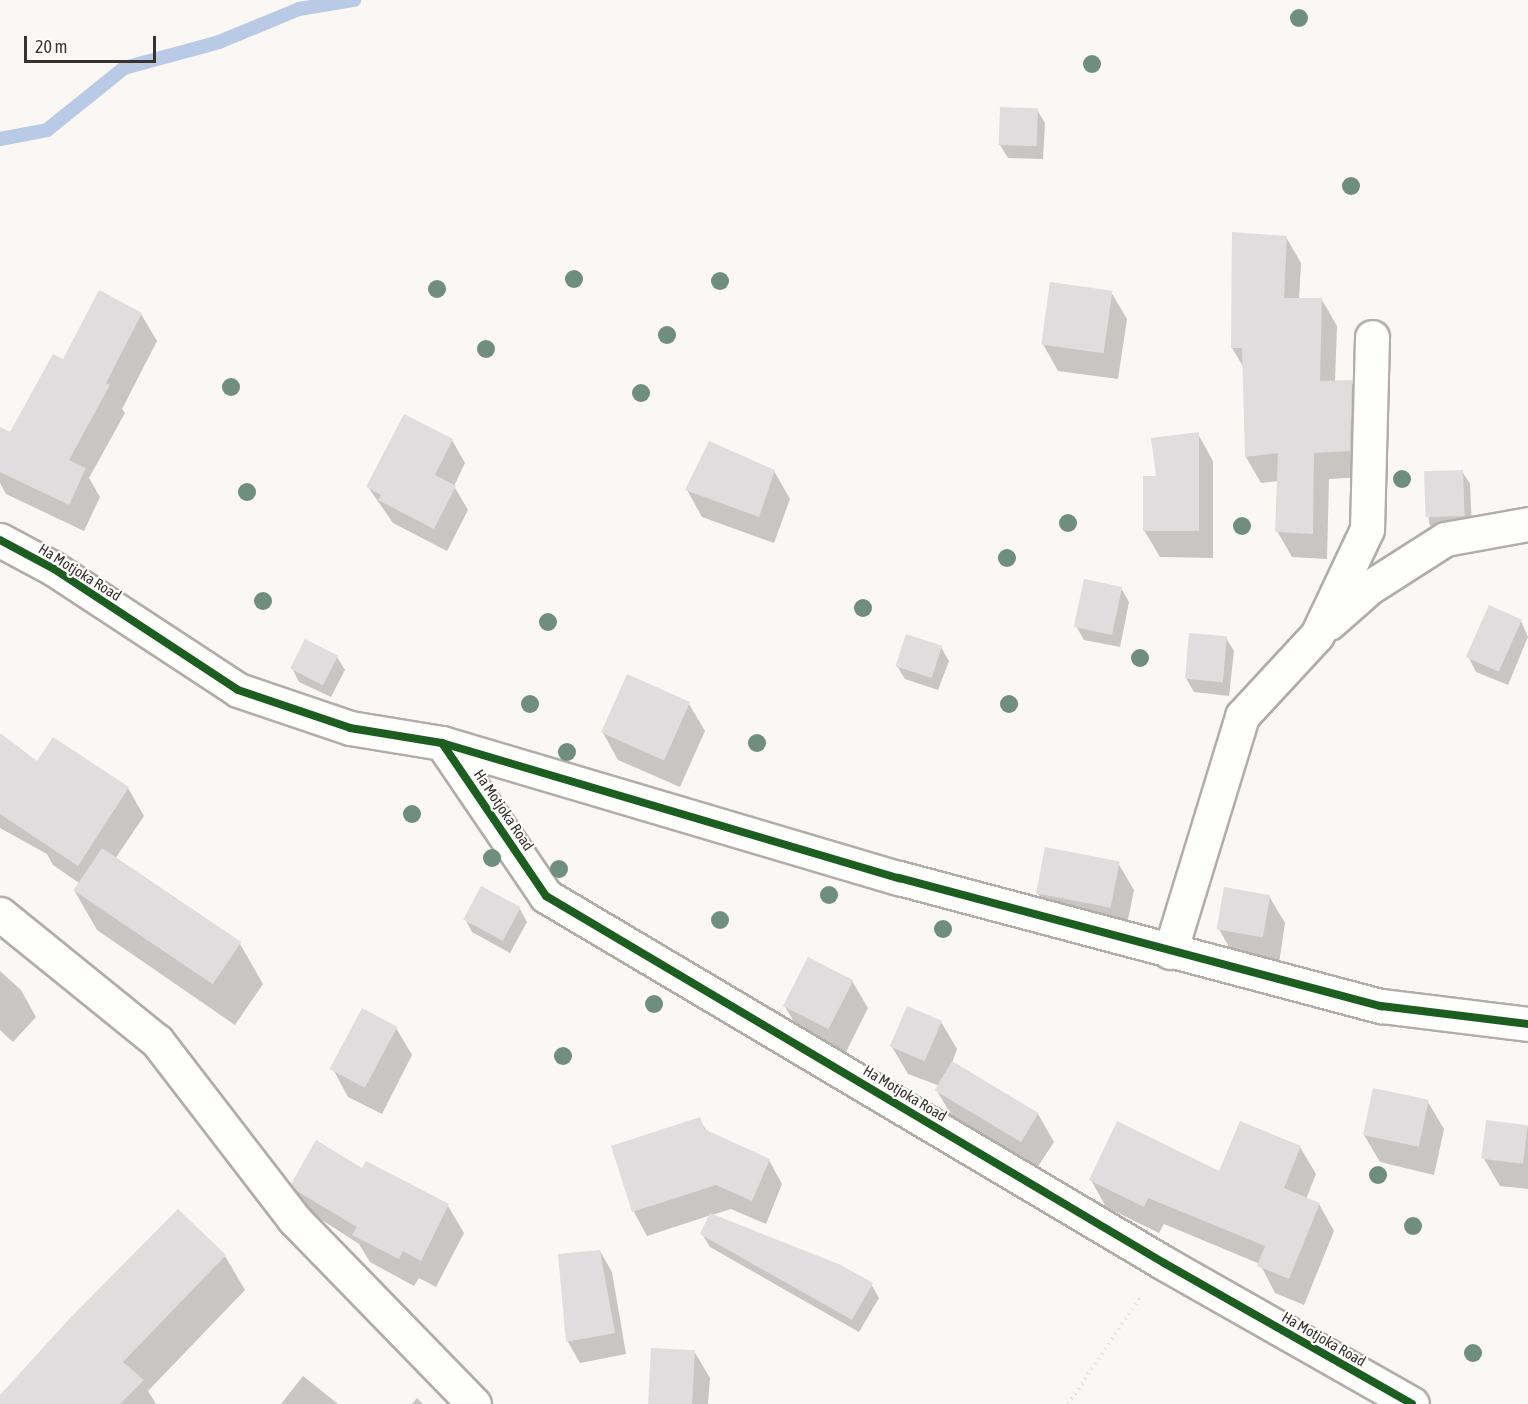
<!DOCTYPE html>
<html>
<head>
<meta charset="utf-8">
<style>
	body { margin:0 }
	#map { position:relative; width:1528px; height:1404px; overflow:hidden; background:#faf7f4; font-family:"Asap Condensed",sans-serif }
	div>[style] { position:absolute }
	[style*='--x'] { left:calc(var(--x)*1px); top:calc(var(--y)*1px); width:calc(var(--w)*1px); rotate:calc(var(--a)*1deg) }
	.shadow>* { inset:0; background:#0003 }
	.stream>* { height:14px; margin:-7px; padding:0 7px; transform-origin:7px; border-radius:7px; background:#b8cae5 }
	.building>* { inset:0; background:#e0dddf; transform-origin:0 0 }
	.path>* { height:4px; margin-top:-2px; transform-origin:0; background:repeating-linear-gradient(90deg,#e5e3e3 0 1.5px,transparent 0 6px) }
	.roads { filter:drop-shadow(2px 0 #b1adaa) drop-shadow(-2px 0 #b1adaa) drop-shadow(0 2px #b1adaa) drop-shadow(0 -2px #b1adaa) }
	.minor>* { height:33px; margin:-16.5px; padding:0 16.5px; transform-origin:16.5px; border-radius:16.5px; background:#fefefd }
	.cycleway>* { height:8px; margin:-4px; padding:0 4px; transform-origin:4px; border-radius:4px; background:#1b5e20 }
	.trees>* { width:18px; height:18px; margin:-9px; border-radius:50%; background:#708e7e }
	span { translate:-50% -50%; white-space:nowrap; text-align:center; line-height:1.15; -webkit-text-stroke:4.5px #fff; paint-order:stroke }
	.street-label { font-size:15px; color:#39322d }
	.scale { position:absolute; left:24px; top:36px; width:132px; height:27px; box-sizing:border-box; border:3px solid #39322d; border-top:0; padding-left:8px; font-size:18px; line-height:21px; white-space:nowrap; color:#39322d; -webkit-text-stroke:4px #fff; paint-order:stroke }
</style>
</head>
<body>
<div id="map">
	<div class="shadow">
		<i style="clip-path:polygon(1037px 110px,1045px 123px,1043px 159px,1008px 158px,1000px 145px)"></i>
		<i style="clip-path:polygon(1286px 237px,1301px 263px,1299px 300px,1322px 300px,1337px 326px,1335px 382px,1351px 382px,1366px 407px,1364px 477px,1329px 479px,1327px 559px,1292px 557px,1277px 531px,1278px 481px,1261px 483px,1246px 457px,1244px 368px,1232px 348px)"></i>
		<i style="clip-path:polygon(1111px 292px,1127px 319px,1118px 379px,1058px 371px,1043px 344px)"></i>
		<i style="clip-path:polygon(141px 314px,157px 341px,122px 409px,125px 413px,89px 478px,100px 497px,84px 531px,6px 494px,0 483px,0 447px,64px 361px)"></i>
		<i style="clip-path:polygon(1198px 434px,1213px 461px,1213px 558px,1160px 557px,1144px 530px)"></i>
		<i style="clip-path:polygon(452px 440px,465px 463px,454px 486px,468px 510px,447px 551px,393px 523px,368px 487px)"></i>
		<i style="clip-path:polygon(774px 471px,790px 499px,774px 543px,702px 517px,687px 490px)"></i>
		<i style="clip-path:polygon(1462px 471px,1470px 484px,1472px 529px,1436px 536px,1429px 523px,1426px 473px)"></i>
		<i style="clip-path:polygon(1121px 588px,1129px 602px,1120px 647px,1084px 640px,1076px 626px)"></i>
		<i style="clip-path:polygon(1521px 621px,1528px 637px,1508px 685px,1476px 672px,1469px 658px)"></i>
		<i style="clip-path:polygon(1226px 638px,1234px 651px,1229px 696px,1194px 692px,1186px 678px)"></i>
		<i style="clip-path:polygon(941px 647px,949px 661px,938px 690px,905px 679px,897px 666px)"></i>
		<i style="clip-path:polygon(337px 657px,345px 670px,331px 697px,299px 682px,292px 668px)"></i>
		<i style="clip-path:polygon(628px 676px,689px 704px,705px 731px,680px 787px,618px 760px,603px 733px)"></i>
		<i style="clip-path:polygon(0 735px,37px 763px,128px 788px,144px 816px,115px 859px,240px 944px,263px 984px,235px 1025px,97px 930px,74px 890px,79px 883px,53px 865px,47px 854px,0 828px)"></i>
		<i style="clip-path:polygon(1118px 863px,1134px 890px,1125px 934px,1053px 920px,1038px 893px)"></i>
		<i style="clip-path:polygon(1269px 896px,1285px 923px,1279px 963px,1234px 956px,1219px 929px)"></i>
		<i style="clip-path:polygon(520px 909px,527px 922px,510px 953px,472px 932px,465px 919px)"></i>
		<i style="clip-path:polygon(0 971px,21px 990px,36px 1017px,13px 1042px,0 1030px)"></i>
		<i style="clip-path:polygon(852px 981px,868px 1008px,844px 1056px,800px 1032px,784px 1005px)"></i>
		<i style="clip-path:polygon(941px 1022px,957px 1049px,952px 1063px,1038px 1114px,1054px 1142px,1037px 1168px,953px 1118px,937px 1091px,940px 1086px,908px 1074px,892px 1047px)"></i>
		<i style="clip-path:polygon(396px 1028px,412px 1055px,382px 1114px,348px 1097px,333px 1069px)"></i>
		<i style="clip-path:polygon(1428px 1102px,1444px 1129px,1434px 1175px,1380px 1162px,1364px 1135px)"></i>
		<i style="clip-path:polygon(699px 1119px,708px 1133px,769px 1160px,782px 1184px,766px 1224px,731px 1209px,712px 1215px,871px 1284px,879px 1298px,859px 1332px,710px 1247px,702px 1234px,711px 1215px,647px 1236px,634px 1212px,613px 1147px)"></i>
		<i style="clip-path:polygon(1528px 1126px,1528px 1189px,1500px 1186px,1484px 1159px)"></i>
		<i style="clip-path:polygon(1300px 1147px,1316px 1174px,1306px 1199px,1319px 1204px,1334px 1231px,1304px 1305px,1275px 1293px,1260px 1264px,1164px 1224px,1159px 1233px,1106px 1207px,1091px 1180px,1220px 1173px)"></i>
		<i style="clip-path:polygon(366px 1163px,448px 1206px,464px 1233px,436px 1287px,419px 1278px,414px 1286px,370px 1262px,359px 1244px,308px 1211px,292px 1184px,363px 1170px)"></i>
		<i style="clip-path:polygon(600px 1251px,612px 1272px,626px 1354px,580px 1363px,568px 1342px,559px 1255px)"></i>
		<i style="clip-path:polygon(225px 1256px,245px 1290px,148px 1391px,156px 1404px,13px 1404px)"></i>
		<i style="clip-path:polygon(694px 1351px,710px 1378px,708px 1404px,649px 1404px)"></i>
		<i style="clip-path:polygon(303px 1376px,338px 1404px,281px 1404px)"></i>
		<i style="clip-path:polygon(417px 1398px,423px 1404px,412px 1404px)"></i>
	</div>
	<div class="stream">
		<i style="--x:0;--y:139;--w:48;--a:-10.8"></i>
		<i style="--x:47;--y:130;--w:99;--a:-38.8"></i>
		<i style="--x:124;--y:68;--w:98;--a:-15.3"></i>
		<i style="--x:219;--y:42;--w:87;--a:-22.4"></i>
		<i style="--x:299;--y:9;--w:56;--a:-9.3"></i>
	</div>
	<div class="building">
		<i style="left:1000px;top:107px;width:38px;height:38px;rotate:2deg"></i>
		<i style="clip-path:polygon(1232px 232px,1287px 236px,1284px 298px,1322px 298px,1320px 381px,1352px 380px,1350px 451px,1314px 453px,1313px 534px,1275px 532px,1278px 453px,1245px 457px,1242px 348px,1231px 348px)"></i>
		<i style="left:1050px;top:282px;width:63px;height:63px;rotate:8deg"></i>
		<i style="clip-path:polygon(99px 290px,142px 313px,106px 383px,110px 385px,69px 460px,86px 468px,69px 505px,0 472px,0 427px,10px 432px,53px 354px,63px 359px)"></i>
		<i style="clip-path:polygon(404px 414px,453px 439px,435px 475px,456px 486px,434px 529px,378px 500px,381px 495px,366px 487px)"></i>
		<i style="clip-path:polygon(1199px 432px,1199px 531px,1143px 531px,1143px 476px,1156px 476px,1151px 438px)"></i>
		<i style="clip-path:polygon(709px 441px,775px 470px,759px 517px,685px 490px)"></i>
		<i style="left:1463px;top:470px;width:46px;height:39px;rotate:88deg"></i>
		<i style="left:1084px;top:579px;width:39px;height:49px;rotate:12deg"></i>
		<i style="left:1489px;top:605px;width:36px;height:57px;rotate:24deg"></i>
		<i style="left:1189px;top:633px;width:38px;height:46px;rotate:5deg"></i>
		<i style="left:906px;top:634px;width:38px;height:34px;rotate:18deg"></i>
		<i style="left:305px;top:639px;width:37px;height:33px;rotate:27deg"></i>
		<i style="left:627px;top:674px;width:69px;height:64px;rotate:24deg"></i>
		<i style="clip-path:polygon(0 733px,37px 761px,53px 737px,129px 787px,78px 866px,0 814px)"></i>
		<i style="left:1045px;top:847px;width:76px;height:47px;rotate:11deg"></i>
		<i style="left:102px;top:848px;width:168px;height:51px;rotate:34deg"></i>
		<i style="left:481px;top:886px;width:45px;height:38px;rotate:28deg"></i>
		<i style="left:1224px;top:887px;width:47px;height:43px;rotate:10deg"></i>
		<i style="left:808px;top:957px;width:51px;height:55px;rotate:27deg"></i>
		<i style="left:907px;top:1006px;width:38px;height:44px;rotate:23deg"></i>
		<i style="left:362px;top:1008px;width:40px;height:69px;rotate:28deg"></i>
		<i style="left:952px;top:1061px;width:101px;height:34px;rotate:31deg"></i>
		<i style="left:1373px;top:1088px;width:57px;height:48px;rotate:12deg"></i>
		<i style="clip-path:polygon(700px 1117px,704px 1129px,770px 1159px,752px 1201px,716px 1185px,632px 1212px,611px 1146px)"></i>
		<i style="left:1486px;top:1120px;width:42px;height:39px;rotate:7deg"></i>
		<i style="clip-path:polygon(1117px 1121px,1219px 1171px,1240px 1121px,1301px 1146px,1284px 1188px,1320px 1203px,1289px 1279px,1257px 1266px,1265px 1246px,1148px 1198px,1144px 1207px,1089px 1180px)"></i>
		<i style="clip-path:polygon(316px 1140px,362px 1168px,366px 1161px,449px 1204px,421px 1261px,403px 1251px,399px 1259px,352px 1235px,357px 1227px,295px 1190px,291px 1184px)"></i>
		<i style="clip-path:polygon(178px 1209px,226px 1255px,123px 1362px,144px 1380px,120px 1404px,0 1404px,0 1395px,71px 1317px)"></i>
		<i style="clip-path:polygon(710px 1213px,841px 1265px,873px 1283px,852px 1320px,700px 1234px)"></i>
		<i style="clip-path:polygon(600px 1250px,615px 1333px,566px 1342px,558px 1254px)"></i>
		<i style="left:651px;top:1348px;width:44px;height:56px;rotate:3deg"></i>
	</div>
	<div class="path">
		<i style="--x:1068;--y:1404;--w:130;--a:-55.9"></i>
	</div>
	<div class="roads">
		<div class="minor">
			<i style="--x:0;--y:540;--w:61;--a:28.2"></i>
			<i style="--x:54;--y:569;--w:220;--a:33.3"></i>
			<i style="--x:238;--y:690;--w:118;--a:18.7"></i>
			<i style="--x:350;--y:728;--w:93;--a:9.3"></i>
			<i style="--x:442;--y:743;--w:477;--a:16.5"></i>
			<i style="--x:899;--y:878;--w:499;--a:14.9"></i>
			<i style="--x:1381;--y:1006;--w:148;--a:7"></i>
			<i style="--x:1329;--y:623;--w:55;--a:-41.3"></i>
			<i style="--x:1370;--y:587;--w:89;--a:-32.6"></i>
			<i style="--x:1445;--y:539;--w:84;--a:-10.2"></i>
			<i style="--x:442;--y:743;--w:185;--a:55.8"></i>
			<i style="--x:546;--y:896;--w:719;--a:30.7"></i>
			<i style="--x:1164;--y:1263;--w:285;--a:29.6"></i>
			<i style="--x:0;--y:914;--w:202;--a:39"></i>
			<i style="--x:157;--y:1041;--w:225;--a:52.4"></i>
			<i style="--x:294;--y:1219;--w:258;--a:45.8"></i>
			<i style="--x:1170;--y:952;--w:247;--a:-73"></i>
			<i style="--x:1242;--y:716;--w:110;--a:-47.2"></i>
			<i style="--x:1317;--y:635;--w:117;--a:-64.7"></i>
			<i style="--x:1367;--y:529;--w:192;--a:-88.5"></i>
		</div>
	</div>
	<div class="cycleway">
		<i style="--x:0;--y:540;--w:61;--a:28.2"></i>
		<i style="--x:54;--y:569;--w:220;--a:33.3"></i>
		<i style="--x:238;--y:690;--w:118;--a:18.7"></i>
		<i style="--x:350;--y:728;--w:93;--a:9.3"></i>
		<i style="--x:442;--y:743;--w:477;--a:16.5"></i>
		<i style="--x:899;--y:878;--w:499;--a:14.9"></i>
		<i style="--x:1381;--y:1006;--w:148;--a:7"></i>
		<i style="--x:442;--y:743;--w:185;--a:55.8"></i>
		<i style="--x:546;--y:896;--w:719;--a:30.7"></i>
		<i style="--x:1164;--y:1263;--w:285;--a:29.6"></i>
	</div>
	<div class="trees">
		<i style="left:1299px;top:18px"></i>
		<i style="left:1092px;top:64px"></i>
		<i style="left:1351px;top:186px"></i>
		<i style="left:574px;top:279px"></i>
		<i style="left:720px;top:281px"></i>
		<i style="left:437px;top:289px"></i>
		<i style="left:667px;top:335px"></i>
		<i style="left:486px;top:349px"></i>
		<i style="left:231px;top:387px"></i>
		<i style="left:641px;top:393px"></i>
		<i style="left:1402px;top:479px"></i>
		<i style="left:247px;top:492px"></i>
		<i style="left:1068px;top:523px"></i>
		<i style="left:1242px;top:526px"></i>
		<i style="left:1007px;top:558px"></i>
		<i style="left:263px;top:601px"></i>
		<i style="left:863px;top:608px"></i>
		<i style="left:548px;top:622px"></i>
		<i style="left:1140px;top:658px"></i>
		<i style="left:530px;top:704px"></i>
		<i style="left:1009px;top:704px"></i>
		<i style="left:757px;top:743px"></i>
		<i style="left:567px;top:752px"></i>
		<i style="left:412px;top:814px"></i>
		<i style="left:492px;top:858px"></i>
		<i style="left:559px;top:869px"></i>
		<i style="left:829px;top:895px"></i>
		<i style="left:720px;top:920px"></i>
		<i style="left:943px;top:929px"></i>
		<i style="left:654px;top:1004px"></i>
		<i style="left:563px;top:1056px"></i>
		<i style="left:1378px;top:1175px"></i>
		<i style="left:1413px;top:1226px"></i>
		<i style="left:1473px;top:1353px"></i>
	</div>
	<div class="street-label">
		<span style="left:80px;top:572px;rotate:32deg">Ha Motjoka Road</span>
		<span style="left:504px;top:810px;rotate:56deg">Ha Motjoka Road</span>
		<span style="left:905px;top:1093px;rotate:31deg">Ha Motjoka Road</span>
		<span style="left:1324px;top:1339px;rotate:30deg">Ha Motjoka Road</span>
	</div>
	<div class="scale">20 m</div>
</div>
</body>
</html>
